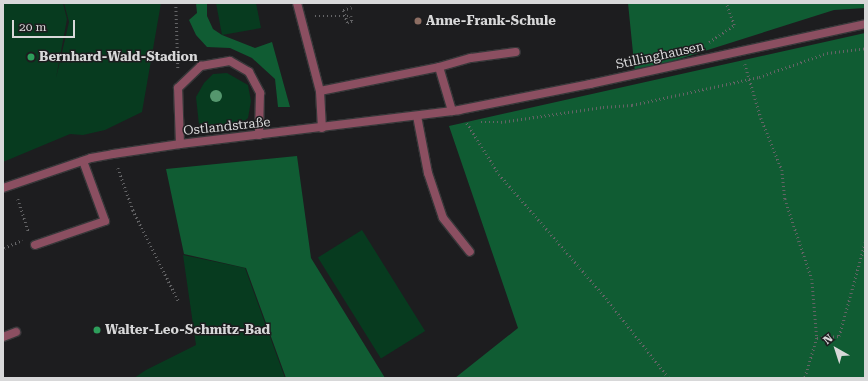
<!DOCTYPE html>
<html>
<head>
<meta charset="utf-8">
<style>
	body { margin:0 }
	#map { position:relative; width:868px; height:381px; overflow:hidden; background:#1d1d1f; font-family:"Roboto Serif",serif }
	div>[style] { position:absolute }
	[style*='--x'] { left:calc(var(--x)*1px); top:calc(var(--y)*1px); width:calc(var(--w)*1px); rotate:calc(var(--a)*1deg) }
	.green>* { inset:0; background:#073b1f; transform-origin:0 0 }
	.forest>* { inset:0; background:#105c33 }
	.path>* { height:2.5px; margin-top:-1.25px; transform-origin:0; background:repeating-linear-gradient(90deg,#646466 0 1px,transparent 0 4px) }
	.roads { filter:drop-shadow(1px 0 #373739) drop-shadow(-1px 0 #373739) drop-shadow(0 1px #373739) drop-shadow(0 -1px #373739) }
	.lane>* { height:8px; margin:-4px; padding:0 4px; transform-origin:4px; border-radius:4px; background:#8b4f61 }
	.street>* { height:8px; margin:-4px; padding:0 4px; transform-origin:4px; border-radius:4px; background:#8b4f61 }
	.path-bridge>* { height:2.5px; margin-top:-1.25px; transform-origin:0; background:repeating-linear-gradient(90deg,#646466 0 1px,transparent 0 4px) }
	.trees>* { width:12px; height:12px; margin:-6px; border-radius:50%; background:#55976e }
	.dots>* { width:11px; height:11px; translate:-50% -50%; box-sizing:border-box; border:2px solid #1d1d1f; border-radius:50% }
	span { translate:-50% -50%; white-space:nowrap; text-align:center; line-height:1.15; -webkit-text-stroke:3px #1d1d1f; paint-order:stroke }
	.poi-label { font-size:13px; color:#d8d8d9; font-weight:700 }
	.left { translate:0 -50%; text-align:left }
	.street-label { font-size:13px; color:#d8d8d9 }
	.frame { position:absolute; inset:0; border:4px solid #d8d8d9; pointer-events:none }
	.north { position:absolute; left:816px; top:329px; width:40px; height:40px; -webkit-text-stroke:3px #1d1d1f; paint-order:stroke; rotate:321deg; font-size:11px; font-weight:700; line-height:16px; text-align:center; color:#d8d8d9 }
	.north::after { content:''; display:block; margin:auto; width:14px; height:18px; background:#d8d8d9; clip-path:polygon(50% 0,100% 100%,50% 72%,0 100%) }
	.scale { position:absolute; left:12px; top:20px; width:63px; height:18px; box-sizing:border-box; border:2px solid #d8d8d9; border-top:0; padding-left:5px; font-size:12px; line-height:14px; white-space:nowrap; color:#d8d8d9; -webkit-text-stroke:3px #1d1d1f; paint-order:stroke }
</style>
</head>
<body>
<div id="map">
	<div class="green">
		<i style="clip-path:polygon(3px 3px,63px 3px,67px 19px,56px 78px,69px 22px,64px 3px,161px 3px,142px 112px,105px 130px,83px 135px,70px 134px,3px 162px)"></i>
		<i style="clip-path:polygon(216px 3px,256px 3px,261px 28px,222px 35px)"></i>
		<i style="clip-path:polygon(227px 73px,248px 85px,251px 101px,248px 118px,241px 124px,199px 125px,196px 97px,204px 83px,213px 74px)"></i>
		<i style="left:362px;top:230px;width:119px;height:52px;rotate:58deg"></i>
		<i style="clip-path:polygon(183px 255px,245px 268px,285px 378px,134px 378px,146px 370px,196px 345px)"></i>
	</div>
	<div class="forest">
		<i style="clip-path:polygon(196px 3px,207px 3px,207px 16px,213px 29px,222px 35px,255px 48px,272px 42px,290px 107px,278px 107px,275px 79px,252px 58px,230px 48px,207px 47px,196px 35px,189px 20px,197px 13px)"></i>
		<i style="clip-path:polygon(628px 3px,865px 3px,865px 8px,834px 10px,635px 73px)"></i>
		<i style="clip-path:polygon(865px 33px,865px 378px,455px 378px,518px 328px,449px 126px)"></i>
		<i style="clip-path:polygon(297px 156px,311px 258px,385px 378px,286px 378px,246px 268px,184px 254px,166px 169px)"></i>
	</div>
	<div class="path">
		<i style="--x:176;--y:3;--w:65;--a:88.2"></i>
		<i style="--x:315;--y:16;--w:36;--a:0"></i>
		<i style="--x:709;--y:42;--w:30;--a:-34"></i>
		<i style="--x:734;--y:25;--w:23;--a:-110"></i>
		<i style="--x:745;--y:64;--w:56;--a:73.5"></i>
		<i style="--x:761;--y:118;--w:56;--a:68"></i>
		<i style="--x:782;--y:170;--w:29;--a:84"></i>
		<i style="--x:785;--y:199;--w:84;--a:71.4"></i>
		<i style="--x:812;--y:279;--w:59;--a:85.2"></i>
		<i style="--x:817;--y:338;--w:42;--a:106.7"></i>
		<i style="--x:481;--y:122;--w:20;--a:0"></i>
		<i style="--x:501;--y:122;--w:103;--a:-8.4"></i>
		<i style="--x:603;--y:107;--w:29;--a:-4"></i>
		<i style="--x:632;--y:105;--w:130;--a:-12.4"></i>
		<i style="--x:759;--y:77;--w:72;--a:-19.4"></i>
		<i style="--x:827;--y:53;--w:38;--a:-7"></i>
		<i style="--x:467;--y:123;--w:60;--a:57.9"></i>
		<i style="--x:499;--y:174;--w:156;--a:49.2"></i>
		<i style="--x:601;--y:292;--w:110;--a:51.7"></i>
		<i style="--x:118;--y:168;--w:45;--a:70.3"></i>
		<i style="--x:133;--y:210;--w:103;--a:63.4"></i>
		<i style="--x:18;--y:199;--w:35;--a:72"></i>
		<i style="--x:4;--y:248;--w:20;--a:-24"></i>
		<i style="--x:817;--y:338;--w:22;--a:-5"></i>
		<i style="--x:839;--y:336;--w:98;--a:-74.5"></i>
	</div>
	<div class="roads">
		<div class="lane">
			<i style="--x:297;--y:3;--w:91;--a:75.4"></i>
			<i style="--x:320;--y:91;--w:121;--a:-11.4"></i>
			<i style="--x:439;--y:67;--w:46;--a:73.5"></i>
			<i style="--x:439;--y:67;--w:33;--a:-16"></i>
			<i style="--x:471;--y:58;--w:45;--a:-7.6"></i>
			<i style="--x:320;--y:91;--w:37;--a:87"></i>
			<i style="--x:417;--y:116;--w:58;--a:79.1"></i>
			<i style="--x:428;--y:173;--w:47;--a:71.6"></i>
			<i style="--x:443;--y:218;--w:43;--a:51.5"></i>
			<i style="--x:180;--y:144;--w:56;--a:-92"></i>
			<i style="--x:178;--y:88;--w:32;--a:-44"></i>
			<i style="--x:201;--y:66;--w:29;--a:-10"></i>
			<i style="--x:230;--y:61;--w:22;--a:30"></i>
			<i style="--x:249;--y:72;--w:24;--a:62"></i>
			<i style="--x:260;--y:93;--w:42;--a:91.4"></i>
			<i style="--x:35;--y:245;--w:74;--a:-18.9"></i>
			<i style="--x:105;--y:221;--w:64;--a:-110.1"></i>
			<i style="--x:3;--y:337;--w:14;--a:-21"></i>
		</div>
		<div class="street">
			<i style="--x:3;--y:188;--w:93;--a:-18.8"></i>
			<i style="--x:91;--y:158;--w:22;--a:-10"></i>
			<i style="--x:113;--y:154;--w:68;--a:-8.5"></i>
			<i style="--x:180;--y:144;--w:281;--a:-6.9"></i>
			<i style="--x:459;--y:110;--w:134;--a:-11.2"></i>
			<i style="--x:590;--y:84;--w:281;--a:-12.3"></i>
		</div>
	</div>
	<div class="path-bridge">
		<i style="--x:351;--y:16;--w:5;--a:79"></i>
		<i style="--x:352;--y:21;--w:5;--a:158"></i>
		<i style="--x:347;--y:23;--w:14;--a:-107"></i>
		<i style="--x:343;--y:10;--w:9;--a:-18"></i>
	</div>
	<div class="trees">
		<i style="left:216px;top:96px"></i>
	</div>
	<div class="dots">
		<i style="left:418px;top:21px;background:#8d6e63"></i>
		<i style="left:31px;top:57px;background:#2e9e5b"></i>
		<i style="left:97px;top:330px;background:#2e9e5b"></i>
	</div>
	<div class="poi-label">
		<span class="left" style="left:426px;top:21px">Anne-Frank-Schule</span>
		<span class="left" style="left:39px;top:57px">Bernhard-Wald-Stadion</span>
		<span class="left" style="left:105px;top:330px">Walter-Leo-Schmitz-Bad</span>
	</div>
	<div class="street-label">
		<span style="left:660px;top:56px;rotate:-12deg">Stillinghausen</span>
		<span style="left:227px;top:127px;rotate:-6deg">Ostlandstraße</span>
	</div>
	<div class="frame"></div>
	<div class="north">N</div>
	<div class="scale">20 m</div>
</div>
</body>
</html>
